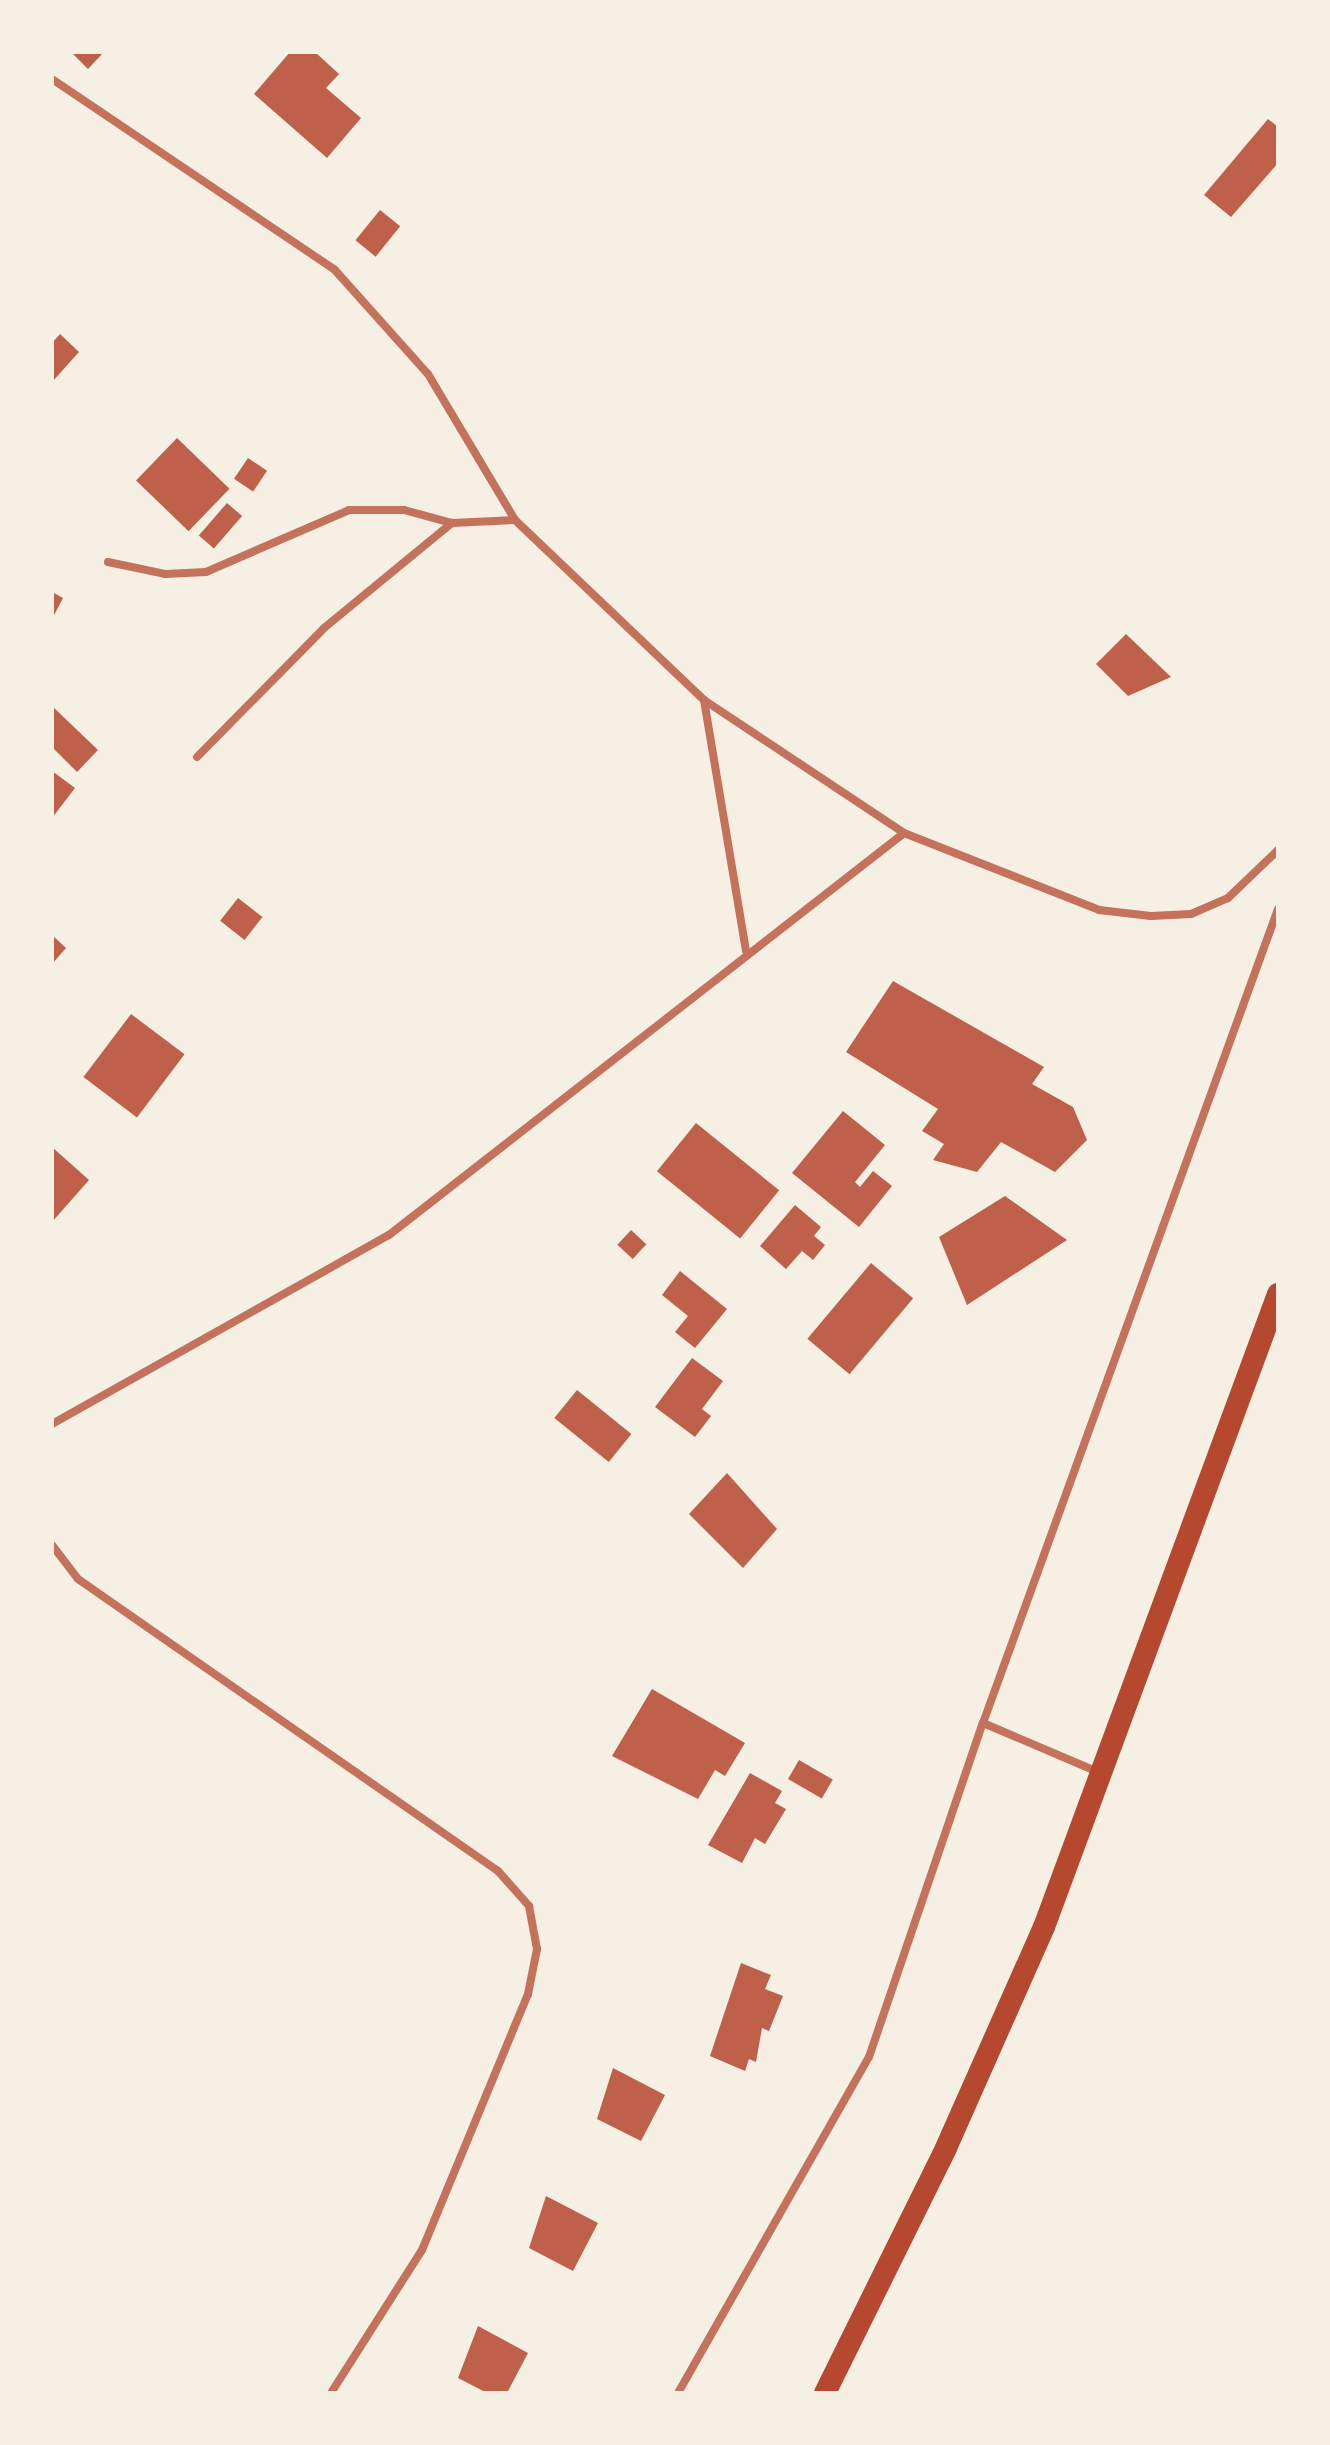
<!DOCTYPE html>
<html>
<head>
<meta charset="utf-8">
<style>
	body { margin:0 }
	#map { position:relative; width:1330px; height:2445px; overflow:hidden; background:#f6efe4; font-family:"Open Sans",sans-serif }
	div>[style] { position:absolute }
	[style*='--x'] { left:calc(var(--x)*1px); top:calc(var(--y)*1px); width:calc(var(--w)*1px); rotate:calc(var(--a)*1deg) }
	.building>* { inset:0; background:#bf614a; transform-origin:0 0 }
	.minor>* { height:8px; margin:-4px; padding:0 4px; transform-origin:4px; border-radius:4px; background:#c5725c }
	.trunk>* { height:22px; margin:-11px; padding:0 11px; transform-origin:11px; border-radius:11px; background:#b5482f }
	span { translate:-50% -50%; white-space:nowrap; text-align:center; line-height:1.15; -webkit-text-stroke:8px #f6efe4; paint-order:stroke }
	.frame { position:absolute; inset:0; border:54px solid #f6efe4; pointer-events:none }
</style>
</head>
<body>
<div id="map">
	<div class="building">
		<i style="clip-path:polygon(71px 52px,104px 52px,88px 69px)"></i>
		<i style="clip-path:polygon(290px 52px,315px 52px,339px 74px,326px 88px,361px 118px,327px 158px,254px 94px)"></i>
		<i style="clip-path:polygon(1268px 119px,1278px 127px,1278px 163px,1231px 217px,1204px 195px)"></i>
		<i style="left:380px;top:210px;width:26px;height:39px;rotate:39deg"></i>
		<i style="clip-path:polygon(60px 334px,79px 352px,52px 382px,52px 343px)"></i>
		<i style="left:177px;top:438px;width:73px;height:59px;rotate:44deg"></i>
		<i style="left:248px;top:458px;width:23px;height:25px;rotate:34deg"></i>
		<i style="left:227px;top:503px;width:20px;height:43px;rotate:41deg"></i>
		<i style="clip-path:polygon(52px 592px,63px 598px,52px 619px)"></i>
		<i style="clip-path:polygon(1126px 634px,1171px 677px,1128px 696px,1096px 664px)"></i>
		<i style="clip-path:polygon(52px 706px,98px 750px,77px 772px,52px 747px)"></i>
		<i style="clip-path:polygon(52px 771px,75px 788px,52px 818px)"></i>
		<i style="left:238px;top:898px;width:31px;height:29px;rotate:38deg"></i>
		<i style="clip-path:polygon(52px 935px,66px 948px,52px 964px)"></i>
		<i style="clip-path:polygon(893px 981px,1044px 1067px,1032px 1084px,1073px 1107px,1087px 1140px,1055px 1172px,1001px 1142px,977px 1172px,933px 1160px,944px 1144px,922px 1131px,938px 1109px,846px 1052px)"></i>
		<i style="left:131px;top:1014px;width:67px;height:79px;rotate:37deg"></i>
		<i style="clip-path:polygon(843px 1111px,885px 1145px,855px 1182px,860px 1187px,873px 1171px,892px 1186px,859px 1227px,792px 1173px)"></i>
		<i style="left:696px;top:1123px;width:107px;height:62px;rotate:39deg"></i>
		<i style="clip-path:polygon(52px 1147px,89px 1180px,52px 1222px)"></i>
		<i style="clip-path:polygon(1005px 1196px,1067px 1240px,967px 1305px,939px 1237px)"></i>
		<i style="clip-path:polygon(795px 1205px,821px 1227px,814px 1236px,825px 1245px,813px 1260px,802px 1251px,786px 1269px,760px 1246px)"></i>
		<i style="left:631px;top:1230px;width:21px;height:20px;rotate:43deg"></i>
		<i style="left:871px;top:1263px;width:55px;height:99px;rotate:40deg"></i>
		<i style="clip-path:polygon(680px 1271px,727px 1309px,695px 1348px,675px 1332px,688px 1316px,662px 1295px)"></i>
		<i style="clip-path:polygon(692px 1358px,723px 1381px,702px 1409px,711px 1416px,695px 1437px,655px 1407px)"></i>
		<i style="left:577px;top:1390px;width:70px;height:36px;rotate:39deg"></i>
		<i style="clip-path:polygon(727px 1473px,777px 1529px,743px 1568px,689px 1514px)"></i>
		<i style="clip-path:polygon(652px 1689px,745px 1743px,725px 1776px,715px 1770px,698px 1799px,612px 1756px)"></i>
		<i style="left:799px;top:1760px;width:39px;height:22px;rotate:30deg"></i>
		<i style="clip-path:polygon(750px 1773px,782px 1791px,775px 1803px,786px 1809px,765px 1844px,755px 1838px,742px 1863px,708px 1845px)"></i>
		<i style="clip-path:polygon(741px 1963px,771px 1975px,765px 1989px,783px 1996px,769px 2031px,762px 2028px,756px 2062px,749px 2059px,745px 2071px,710px 2056px)"></i>
		<i style="clip-path:polygon(613px 2068px,665px 2095px,641px 2141px,597px 2119px)"></i>
		<i style="clip-path:polygon(546px 2196px,598px 2223px,573px 2271px,529px 2248px)"></i>
		<i style="clip-path:polygon(478px 2326px,528px 2353px,507px 2393px,487px 2393px,458px 2378px)"></i>
	</div>
	<div class="minor">
		<i style="--x:52;--y:79;--w:340;--a:34"></i>
		<i style="--x:334;--y:269;--w:141;--a:48.2"></i>
		<i style="--x:428;--y:374;--w:170;--a:59.2"></i>
		<i style="--x:515;--y:520;--w:261;--a:43.6"></i>
		<i style="--x:704;--y:700;--w:240;--a:33.6"></i>
		<i style="--x:904;--y:833;--w:210;--a:21.5"></i>
		<i style="--x:1099;--y:910;--w:52;--a:6.6"></i>
		<i style="--x:1151;--y:916;--w:40;--a:-2.9"></i>
		<i style="--x:1191;--y:914;--w:40;--a:-23.4"></i>
		<i style="--x:1228;--y:898;--w:69;--a:-43.8"></i>
		<i style="--x:108;--y:562;--w:58;--a:11.9"></i>
		<i style="--x:165;--y:574;--w:41;--a:-2.8"></i>
		<i style="--x:206;--y:572;--w:156;--a:-23.4"></i>
		<i style="--x:349;--y:510;--w:55;--a:0"></i>
		<i style="--x:404;--y:510;--w:50;--a:15.2"></i>
		<i style="--x:452;--y:523;--w:63;--a:-2.7"></i>
		<i style="--x:704;--y:700;--w:254;--a:80.5"></i>
		<i style="--x:197;--y:757;--w:181;--a:-45.4"></i>
		<i style="--x:324;--y:628;--w:166;--a:-39.4"></i>
		<i style="--x:52;--y:1424;--w:386;--a:-29.3"></i>
		<i style="--x:389;--y:1235;--w:653;--a:-37.97"></i>
		<i style="--x:52;--y:1545;--w:43;--a:52.6"></i>
		<i style="--x:78;--y:1579;--w:512;--a:34.81"></i>
		<i style="--x:498;--y:1871;--w:47;--a:48.5"></i>
		<i style="--x:529;--y:1906;--w:44;--a:79.5"></i>
		<i style="--x:537;--y:1949;--w:46;--a:101.3"></i>
		<i style="--x:528;--y:1994;--w:277;--a:112.5"></i>
		<i style="--x:422;--y:2250;--w:169;--a:122.5"></i>
		<i style="--x:1098;--y:1772;--w:125;--a:-156.9"></i>
		<i style="--x:983;--y:1723;--w:866;--a:-70.08"></i>
		<i style="--x:678;--y:2393;--w:386;--a:-60.4"></i>
		<i style="--x:869;--y:2057;--w:353;--a:-71.2"></i>
	</div>
	<div class="trunk">
		<i style="--x:825;--y:2393;--w:273;--a:-63.7"></i>
		<i style="--x:946;--y:2148;--w:242;--a:-66.1"></i>
		<i style="--x:1044;--y:1927;--w:675;--a:-69.71"></i>
	</div>
	<div class="frame"></div>
</div>
</body>
</html>
